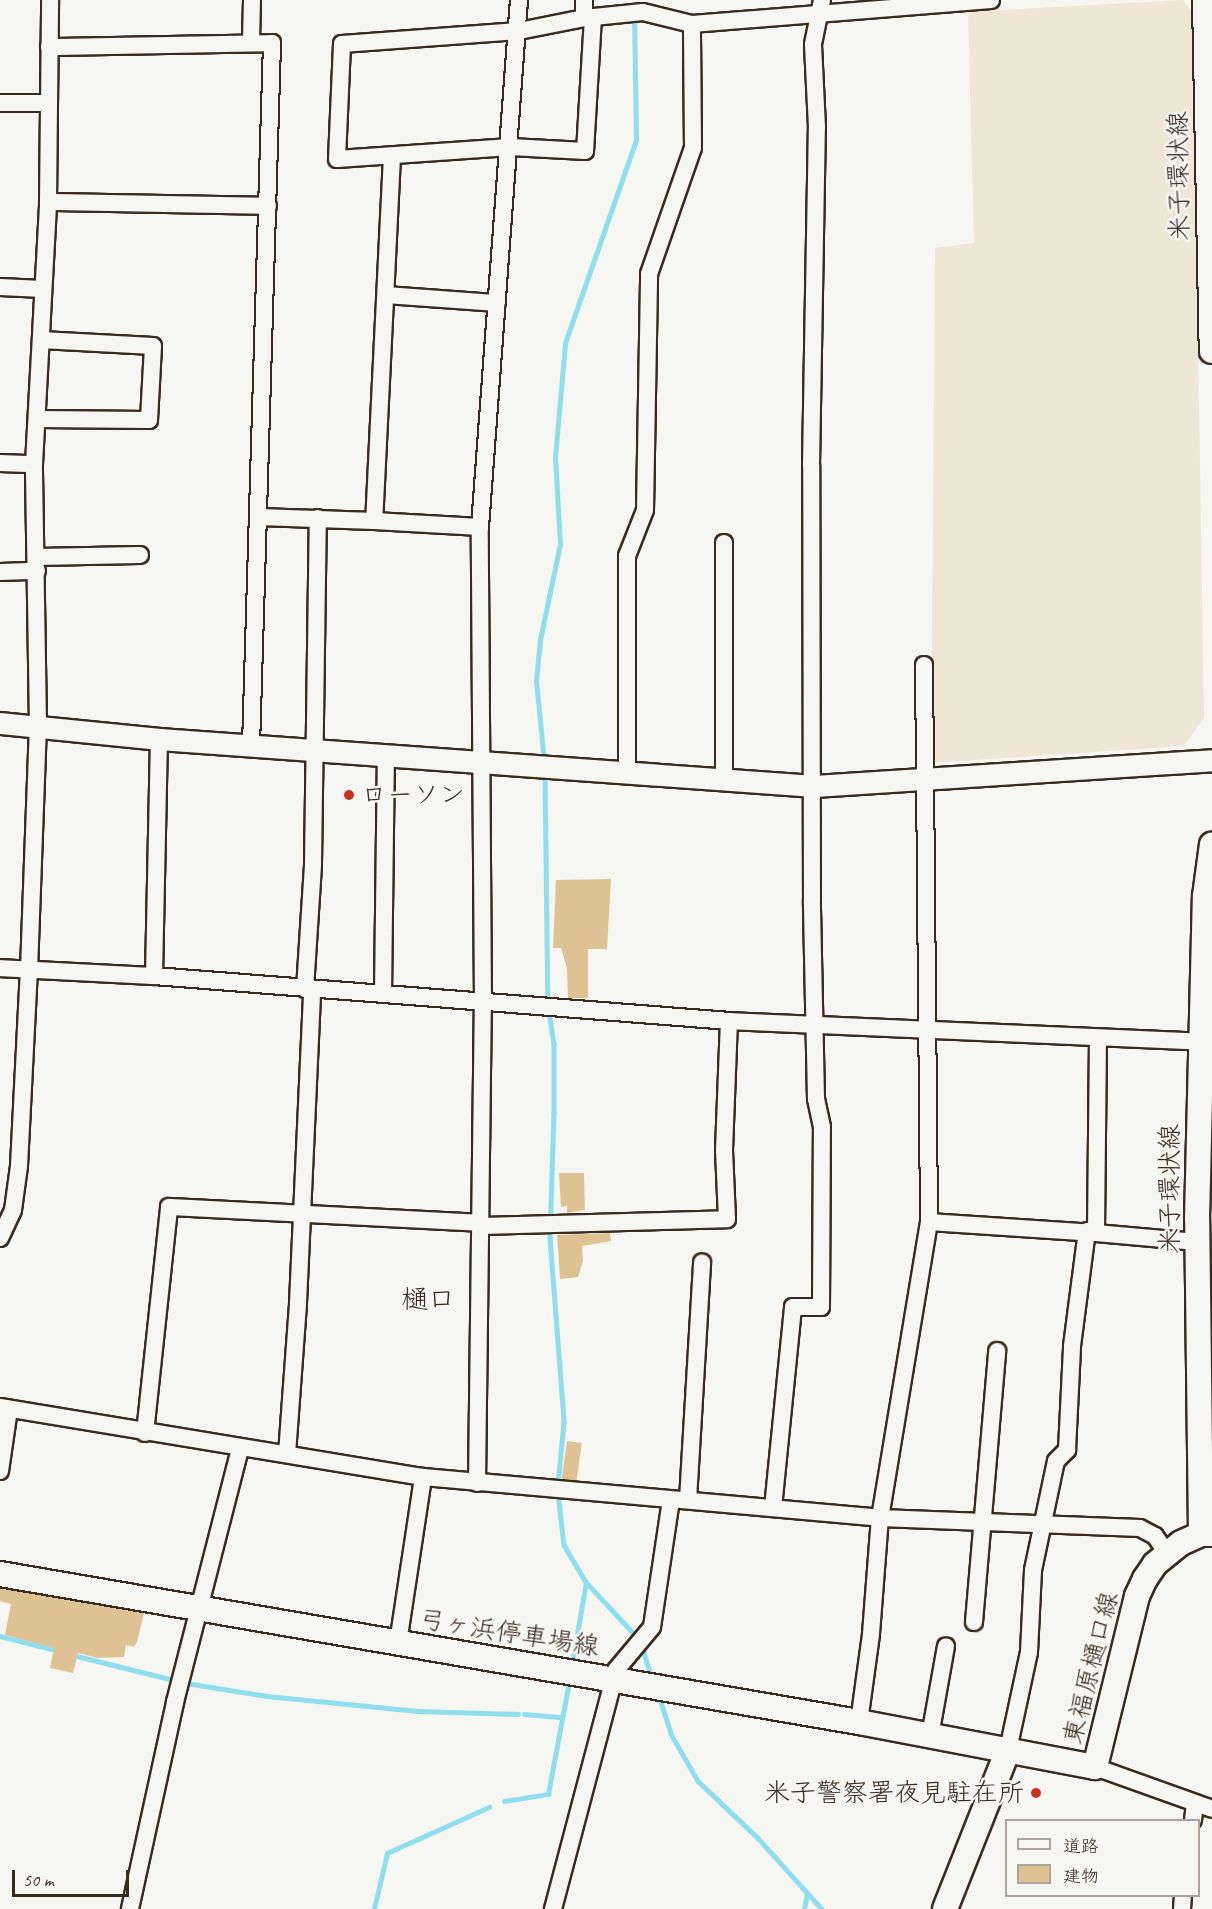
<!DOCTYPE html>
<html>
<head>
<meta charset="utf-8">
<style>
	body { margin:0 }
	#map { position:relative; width:1212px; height:1909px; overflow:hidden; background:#f6f6f2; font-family:Caveat,"Klee One",sans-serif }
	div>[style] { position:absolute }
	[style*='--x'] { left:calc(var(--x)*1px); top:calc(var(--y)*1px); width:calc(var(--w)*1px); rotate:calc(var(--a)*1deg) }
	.built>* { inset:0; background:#efe6d6 }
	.stream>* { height:4.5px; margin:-2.25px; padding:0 2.25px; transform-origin:2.25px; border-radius:2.25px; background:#8fdeed }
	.building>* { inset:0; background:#dfc293; transform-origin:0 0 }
	.roads { filter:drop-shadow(2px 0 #3b2a1e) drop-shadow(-2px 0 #3b2a1e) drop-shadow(0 2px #3b2a1e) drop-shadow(0 -2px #3b2a1e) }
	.minor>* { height:16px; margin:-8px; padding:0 8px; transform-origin:8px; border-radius:8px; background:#f6f6f2 }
	.tertiary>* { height:21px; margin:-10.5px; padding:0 10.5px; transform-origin:10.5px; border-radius:10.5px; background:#f6f6f2 }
	.secondary>* { height:24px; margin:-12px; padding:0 12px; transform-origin:12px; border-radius:12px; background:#f6f6f2 }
	.dots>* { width:16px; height:16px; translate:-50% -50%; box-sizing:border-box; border:3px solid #f6f6f2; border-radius:50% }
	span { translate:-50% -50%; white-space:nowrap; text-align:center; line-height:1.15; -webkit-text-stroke:5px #f6f6f2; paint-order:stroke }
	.street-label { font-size:26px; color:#3b2a1e }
	.poi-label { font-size:26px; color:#3b2a1e }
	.left { translate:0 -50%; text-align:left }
	.right { translate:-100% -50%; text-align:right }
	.neighbourhood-label { font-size:27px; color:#3b2a1e }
	.legend { position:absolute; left:1005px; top:1819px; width:195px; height:78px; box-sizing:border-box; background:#f6f6f2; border:2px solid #aba49d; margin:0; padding:8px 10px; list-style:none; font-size:18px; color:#3b2a1e }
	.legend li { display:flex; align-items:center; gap:12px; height:30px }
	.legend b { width:30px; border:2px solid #aba49d }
	.scale { position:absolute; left:12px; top:1870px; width:117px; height:27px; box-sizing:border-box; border:3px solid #3b2a1e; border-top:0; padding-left:8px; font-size:18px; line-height:21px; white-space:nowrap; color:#3b2a1e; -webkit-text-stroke:4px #f6f6f2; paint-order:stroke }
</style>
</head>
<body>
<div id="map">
	<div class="built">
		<i style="clip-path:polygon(1183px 0,1193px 13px,1204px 718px,1184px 746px,931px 763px,935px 248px,974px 243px,968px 12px)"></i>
	</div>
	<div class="stream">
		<i style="--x:544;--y:761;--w:80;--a:-95.7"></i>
		<i style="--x:536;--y:681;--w:41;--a:-84.4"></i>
		<i style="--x:540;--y:640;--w:98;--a:-78.2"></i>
		<i style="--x:560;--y:544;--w:86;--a:-93.3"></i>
		<i style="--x:555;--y:458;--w:115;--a:-85"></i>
		<i style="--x:565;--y:343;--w:215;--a:-70.7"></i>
		<i style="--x:636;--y:140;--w:123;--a:-90.9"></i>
		<i style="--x:545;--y:772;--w:231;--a:89.3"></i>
		<i style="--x:549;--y:1012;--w:32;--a:81"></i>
		<i style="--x:554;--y:1044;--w:68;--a:90"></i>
		<i style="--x:554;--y:1112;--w:126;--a:91.8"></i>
		<i style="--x:550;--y:1238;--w:185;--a:85.6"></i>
		<i style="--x:564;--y:1422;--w:63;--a:95.4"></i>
		<i style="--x:558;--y:1493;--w:52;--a:83.4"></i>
		<i style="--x:564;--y:1545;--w:43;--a:59.3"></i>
		<i style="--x:586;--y:1582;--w:75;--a:47.2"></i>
		<i style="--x:0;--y:1636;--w:61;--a:14.3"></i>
		<i style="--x:642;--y:1647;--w:32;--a:72"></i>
		<i style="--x:73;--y:1655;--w:116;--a:13.9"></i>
		<i style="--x:186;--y:1683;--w:82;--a:9.1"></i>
		<i style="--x:267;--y:1696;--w:151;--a:5.7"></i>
		<i style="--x:417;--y:1711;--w:101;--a:1.7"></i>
		<i style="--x:572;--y:1663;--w:82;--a:-80.2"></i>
		<i style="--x:659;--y:1696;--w:40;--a:72"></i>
		<i style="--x:671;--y:1734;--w:54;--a:60.1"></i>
		<i style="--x:698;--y:1781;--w:83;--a:43.5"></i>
		<i style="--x:758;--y:1838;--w:96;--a:48"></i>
		<i style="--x:524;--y:1714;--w:38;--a:5"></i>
		<i style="--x:504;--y:1801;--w:45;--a:-9"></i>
		<i style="--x:548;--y:1794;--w:114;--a:-79.4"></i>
		<i style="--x:374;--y:1909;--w:57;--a:-76.9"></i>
		<i style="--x:387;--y:1853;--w:112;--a:-24.3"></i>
		<i style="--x:804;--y:1909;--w:16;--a:-79"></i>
	</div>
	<div class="building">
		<i style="clip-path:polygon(611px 879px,607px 949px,588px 949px,588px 998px,568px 998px,567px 968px,561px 948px,553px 948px,556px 880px)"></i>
		<i style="clip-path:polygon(559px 1173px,584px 1173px,585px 1210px,567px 1213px,567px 1206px,561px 1207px)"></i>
		<i style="clip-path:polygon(610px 1233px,611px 1241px,582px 1246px,583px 1261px,578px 1277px,560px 1279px,557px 1235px)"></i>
		<i style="left:567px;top:1441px;width:15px;height:38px;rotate:8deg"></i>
		<i style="clip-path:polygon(0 1588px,144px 1613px,137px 1642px,134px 1647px,126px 1645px,124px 1657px,98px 1658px,78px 1653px,73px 1673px,50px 1668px,54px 1648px,5px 1635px,11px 1604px,0 1601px)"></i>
	</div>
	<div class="roads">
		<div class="minor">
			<i style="--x:584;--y:0;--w:18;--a:90"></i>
			<i style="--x:593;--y:17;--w:134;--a:93.4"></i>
			<i style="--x:585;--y:151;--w:75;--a:-176.9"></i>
			<i style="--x:510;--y:147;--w:173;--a:176"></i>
			<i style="--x:337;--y:159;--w:115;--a:-87.5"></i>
			<i style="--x:342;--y:44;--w:177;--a:-4.2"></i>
			<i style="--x:519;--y:31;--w:66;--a:-11.3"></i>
			<i style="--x:584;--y:18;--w:59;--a:-5.8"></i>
			<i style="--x:643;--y:12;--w:50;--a:13.8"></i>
			<i style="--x:692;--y:24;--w:300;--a:-4.6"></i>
			<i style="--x:251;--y:41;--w:41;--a:-88.6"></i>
			<i style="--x:49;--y:47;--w:223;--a:-1"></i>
			<i style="--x:272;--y:43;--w:703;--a:91.71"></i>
			<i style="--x:0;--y:103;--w:48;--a:0"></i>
			<i style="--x:392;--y:156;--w:365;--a:92.8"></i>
			<i style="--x:374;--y:521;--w:106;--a:3.2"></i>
			<i style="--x:48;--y:202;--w:220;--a:1"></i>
			<i style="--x:0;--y:287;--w:43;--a:2.7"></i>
			<i style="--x:387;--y:295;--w:110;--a:4.2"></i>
			<i style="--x:37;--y:419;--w:112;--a:0.5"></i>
			<i style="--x:149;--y:420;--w:74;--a:-86.9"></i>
			<i style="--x:153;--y:346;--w:112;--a:-176.9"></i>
			<i style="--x:0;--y:463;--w:34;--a:2"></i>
			<i style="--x:259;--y:517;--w:115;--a:2"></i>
			<i style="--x:36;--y:557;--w:104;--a:-1.1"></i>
			<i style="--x:0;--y:572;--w:37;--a:-2"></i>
			<i style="--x:627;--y:772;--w:216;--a:-90"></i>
			<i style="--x:627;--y:556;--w:49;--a:-68.6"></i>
			<i style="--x:645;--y:510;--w:236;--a:-89"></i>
			<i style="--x:649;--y:274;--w:133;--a:-70.8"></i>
			<i style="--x:693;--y:148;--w:124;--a:-90.5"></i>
			<i style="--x:724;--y:779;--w:236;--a:-90"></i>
			<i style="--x:0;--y:968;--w:154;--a:3"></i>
			<i style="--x:154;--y:976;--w:577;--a:4.47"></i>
			<i style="--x:729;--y:1021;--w:483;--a:2.5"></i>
			<i style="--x:154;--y:976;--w:237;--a:-88.8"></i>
			<i style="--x:305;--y:989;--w:125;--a:-86.3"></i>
			<i style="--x:313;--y:864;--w:346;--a:-89.2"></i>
			<i style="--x:383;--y:994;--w:238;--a:-89.3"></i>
			<i style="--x:1098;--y:1039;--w:194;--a:90.6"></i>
			<i style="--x:1096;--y:1233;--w:101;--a:5.1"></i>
			<i style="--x:929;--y:1222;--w:167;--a:3.8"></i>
			<i style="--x:481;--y:1226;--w:246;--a:-1.6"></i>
			<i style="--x:727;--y:1219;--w:69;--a:-92.5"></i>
			<i style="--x:724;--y:1150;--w:129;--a:-87.8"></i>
			<i style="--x:0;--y:1238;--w:31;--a:-65"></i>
			<i style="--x:13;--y:1210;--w:44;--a:-82.2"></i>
			<i style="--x:19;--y:1166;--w:196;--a:-87.1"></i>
			<i style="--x:29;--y:970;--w:244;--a:-87.9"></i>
			<i style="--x:38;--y:726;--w:262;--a:-90.9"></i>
			<i style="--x:34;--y:464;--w:262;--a:-86.9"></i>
			<i style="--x:48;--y:202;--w:202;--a:-89.4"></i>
			<i style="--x:0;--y:1407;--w:429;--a:9.4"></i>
			<i style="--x:423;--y:1477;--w:459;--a:5.1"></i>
			<i style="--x:880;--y:1518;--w:260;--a:2.2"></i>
			<i style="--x:1140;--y:1528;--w:17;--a:28"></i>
			<i style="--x:1155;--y:1536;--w:21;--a:55"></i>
			<i style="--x:145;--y:1433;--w:227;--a:-83.9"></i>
			<i style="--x:169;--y:1207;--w:312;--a:2.9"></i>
			<i style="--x:287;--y:1454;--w:151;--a:-85.8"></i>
			<i style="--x:298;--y:1303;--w:313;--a:-87.4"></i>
			<i style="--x:0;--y:1471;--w:63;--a:-81.7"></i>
			<i style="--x:477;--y:1483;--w:480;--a:-89.3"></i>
			<i style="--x:483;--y:1003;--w:476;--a:-90.4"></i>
			<i style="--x:480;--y:527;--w:528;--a:-85.77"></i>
			<i style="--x:688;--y:1500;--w:238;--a:-86.6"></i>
			<i style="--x:773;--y:1508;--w:202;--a:-84.3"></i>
			<i style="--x:793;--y:1307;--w:28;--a:0"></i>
			<i style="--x:821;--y:1307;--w:180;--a:-89.7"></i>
			<i style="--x:822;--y:1127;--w:29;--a:-102"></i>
			<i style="--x:816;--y:1099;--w:199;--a:-91.2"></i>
			<i style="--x:812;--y:900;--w:435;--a:-90.1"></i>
			<i style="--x:811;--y:465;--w:338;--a:-89"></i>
			<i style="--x:817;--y:127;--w:83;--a:-92.8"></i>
			<i style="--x:813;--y:44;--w:45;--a:-78.4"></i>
			<i style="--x:974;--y:1622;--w:272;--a:-85.1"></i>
			<i style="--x:398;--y:1643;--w:168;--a:-81.4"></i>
			<i style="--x:859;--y:1722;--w:89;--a:-82.2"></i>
			<i style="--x:871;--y:1634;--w:116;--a:-85.6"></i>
			<i style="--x:880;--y:1518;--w:300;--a:-80.6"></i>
			<i style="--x:929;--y:1222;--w:557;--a:-90.51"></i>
			<i style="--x:930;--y:1736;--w:91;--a:-79.9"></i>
			<i style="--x:1008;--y:1750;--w:100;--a:-77.9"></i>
			<i style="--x:1029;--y:1652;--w:82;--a:-87.2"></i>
			<i style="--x:1033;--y:1570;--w:111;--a:-78.1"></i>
			<i style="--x:1056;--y:1461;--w:16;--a:-45"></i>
			<i style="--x:1067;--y:1450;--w:104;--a:-87.2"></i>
			<i style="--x:1072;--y:1346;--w:116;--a:-82.6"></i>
			<i style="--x:1095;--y:1767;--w:124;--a:19.7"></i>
			<i style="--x:1193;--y:1820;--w:17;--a:-83"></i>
			<i style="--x:130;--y:1909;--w:212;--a:-77.7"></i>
			<i style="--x:175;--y:1702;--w:262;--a:-75.6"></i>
			<i style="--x:553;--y:1909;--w:247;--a:-75.2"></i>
			<i style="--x:616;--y:1670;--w:56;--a:-50.1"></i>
			<i style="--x:652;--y:1627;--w:128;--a:-81.5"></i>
			<i style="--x:1182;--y:1909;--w:13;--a:-86"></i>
		</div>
		<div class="tertiary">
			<i style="--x:0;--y:723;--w:160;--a:5.7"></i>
			<i style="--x:159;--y:739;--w:657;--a:4.1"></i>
			<i style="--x:814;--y:786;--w:399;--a:-3.7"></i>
		</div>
		<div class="secondary">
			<i style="--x:1205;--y:0;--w:351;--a:88.9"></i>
			<i style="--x:1201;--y:1534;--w:315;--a:-90.7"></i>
			<i style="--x:1197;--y:1219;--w:323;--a:-88.6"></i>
			<i style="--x:1205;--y:896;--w:52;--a:-82.3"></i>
			<i style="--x:0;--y:1574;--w:872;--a:9.78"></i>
			<i style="--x:859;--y:1722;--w:240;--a:10.8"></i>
			<i style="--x:1095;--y:1767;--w:176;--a:-76.2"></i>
			<i style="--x:1137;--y:1596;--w:19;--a:-65"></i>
			<i style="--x:1145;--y:1579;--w:18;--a:-56"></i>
			<i style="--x:1155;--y:1564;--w:33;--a:-39"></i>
			<i style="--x:1181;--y:1543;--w:22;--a:-24"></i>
			<i style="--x:1201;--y:1534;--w:11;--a:0"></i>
			<i style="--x:945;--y:1909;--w:171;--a:-68.4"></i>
		</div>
	</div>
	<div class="dots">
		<i style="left:349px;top:795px;background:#c8321e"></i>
		<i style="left:1036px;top:1793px;background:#c8321e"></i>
	</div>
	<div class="street-label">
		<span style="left:1179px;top:176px;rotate:-91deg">米子環状線</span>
		<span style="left:1170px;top:1189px;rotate:-90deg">米子環状線</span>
		<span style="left:509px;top:1633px;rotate:9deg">弓ヶ浜停車場線</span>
		<span style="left:1091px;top:1668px;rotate:-76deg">東福原樋口線</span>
	</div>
	<div class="poi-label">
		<span class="left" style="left:361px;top:795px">ローソン</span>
		<span class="right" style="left:1024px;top:1793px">米子警察署夜見駐在所</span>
	</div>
	<div class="neighbourhood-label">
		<span style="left:428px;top:1300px">樋口</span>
	</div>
	<ul class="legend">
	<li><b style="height:8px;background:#f6f6f2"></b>道路</li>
	<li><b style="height:16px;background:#dfc293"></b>建物</li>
	</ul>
	<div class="scale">50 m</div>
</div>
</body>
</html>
